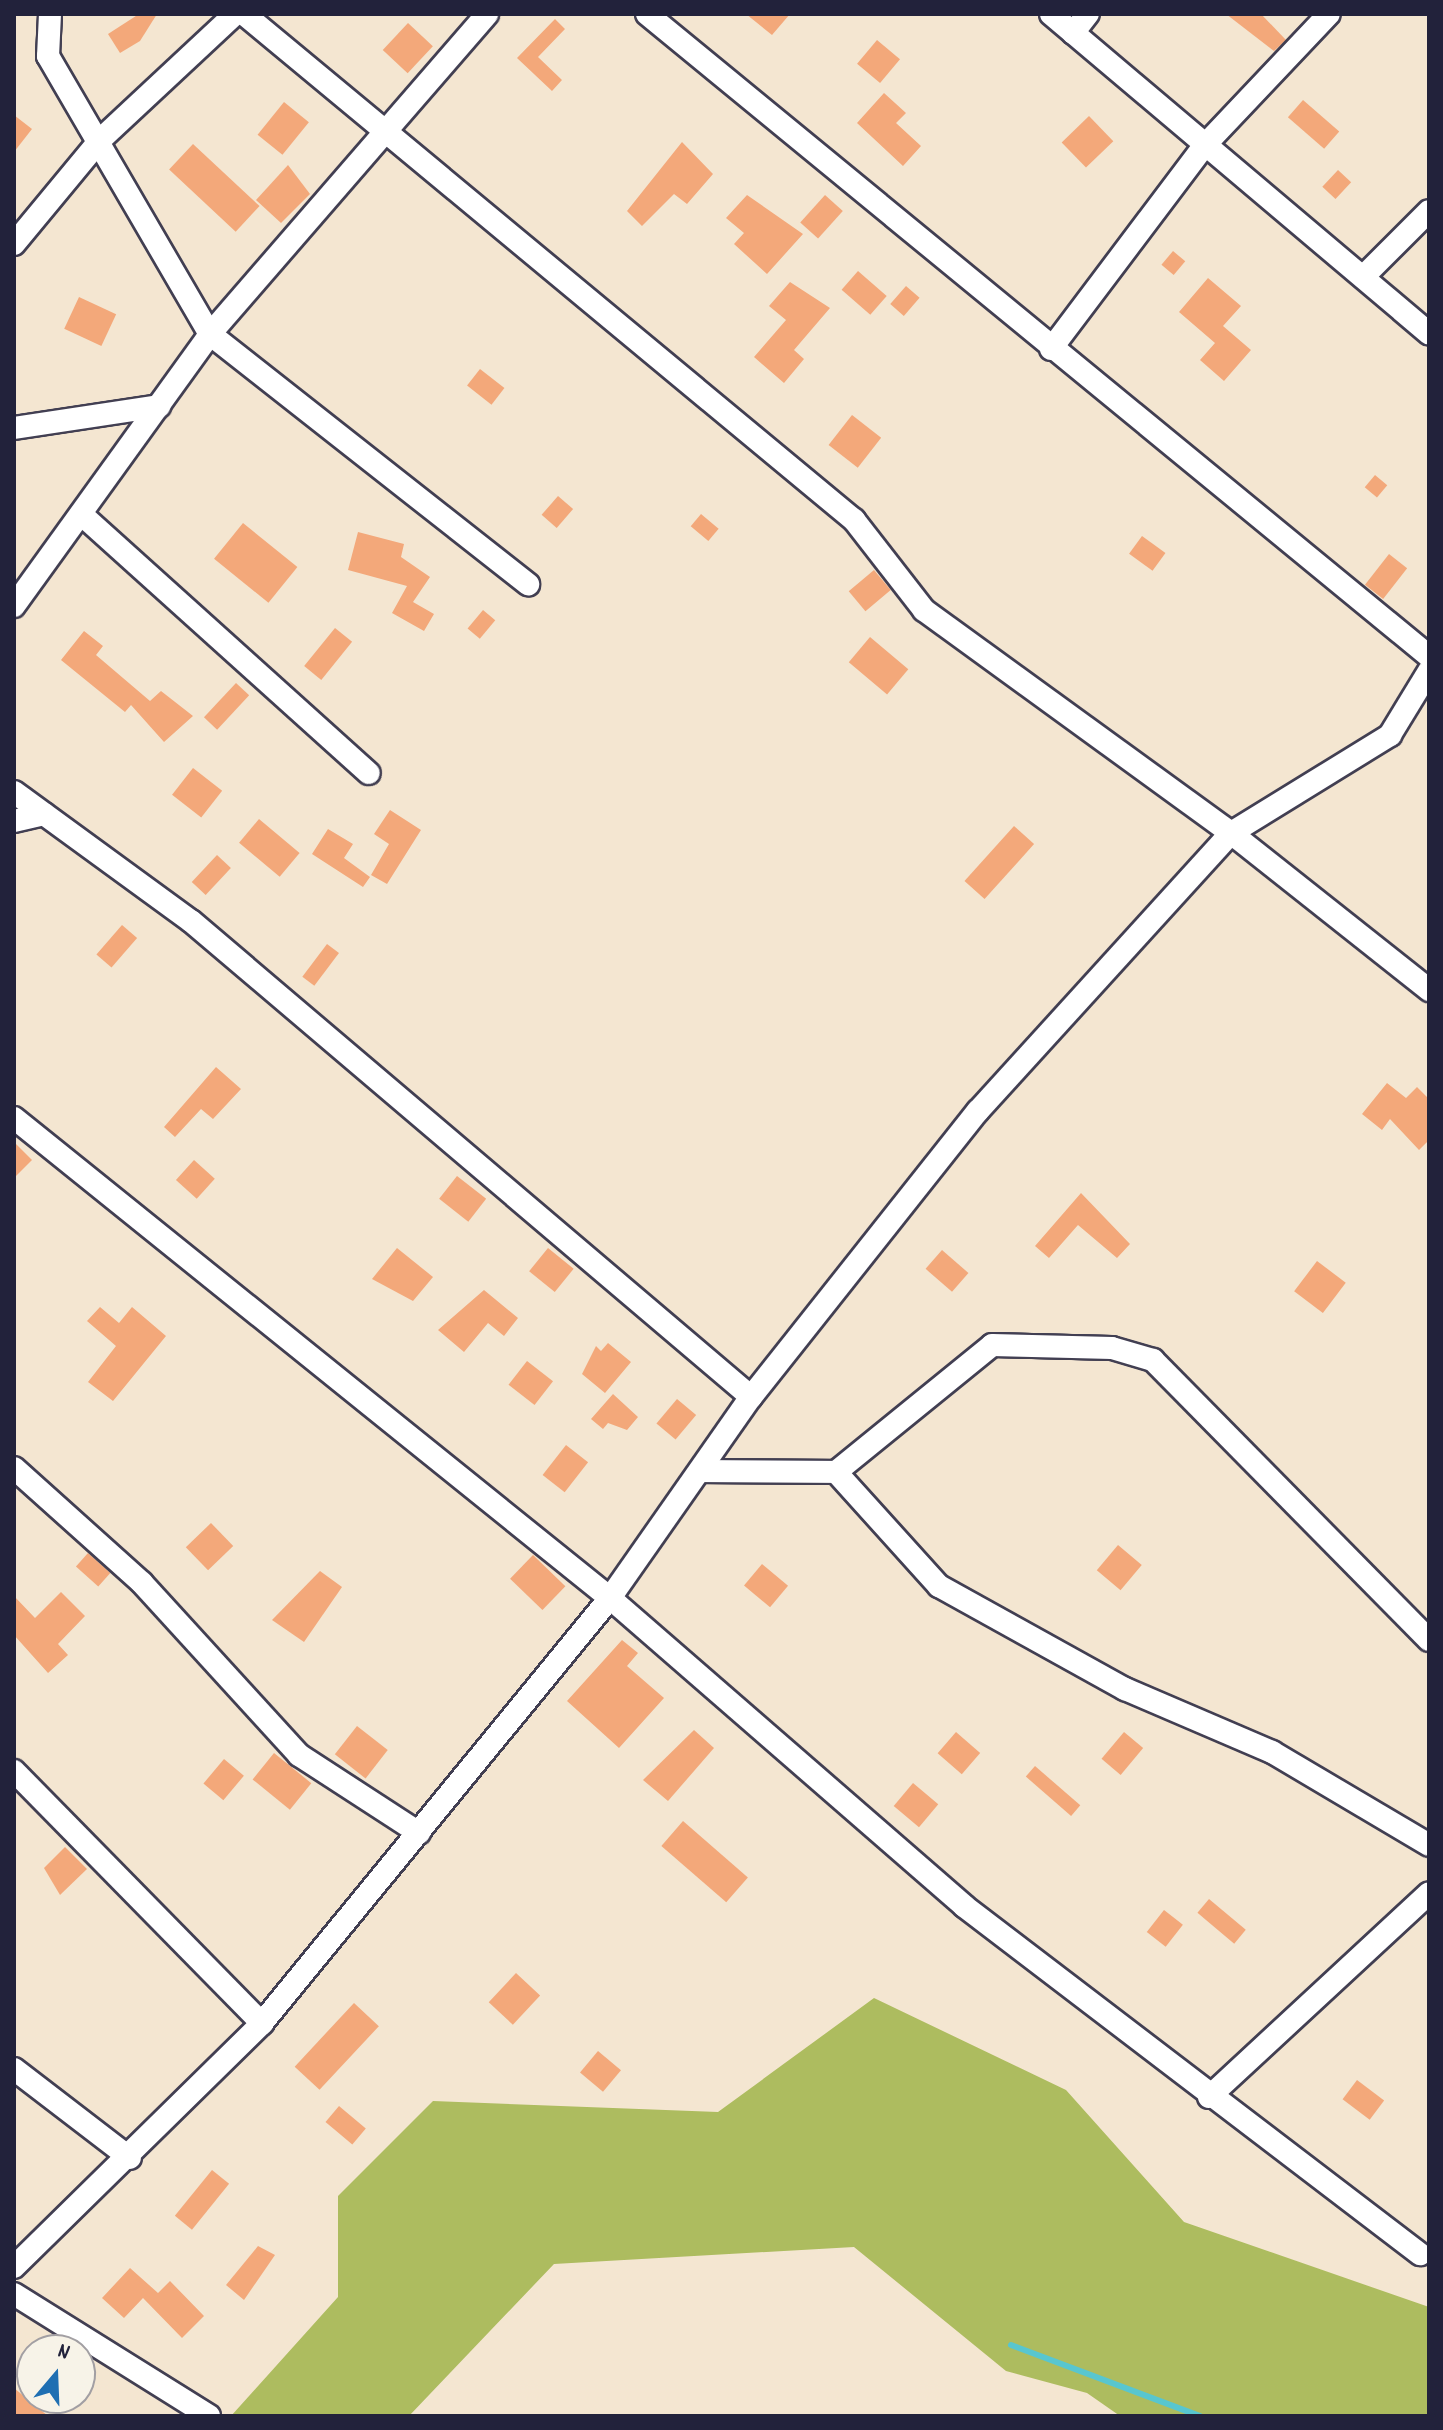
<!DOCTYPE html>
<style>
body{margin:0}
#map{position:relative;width:1443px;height:2430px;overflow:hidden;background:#f4e6d1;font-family:Dekko,sans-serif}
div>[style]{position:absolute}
.green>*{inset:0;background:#adbc5f}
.stream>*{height:6px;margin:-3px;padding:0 3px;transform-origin:3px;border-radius:3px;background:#58c6cf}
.building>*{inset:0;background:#f3a87a;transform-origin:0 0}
.roads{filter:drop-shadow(2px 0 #423f52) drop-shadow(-2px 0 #423f52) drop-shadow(0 2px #423f52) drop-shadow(0 -2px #423f52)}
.minor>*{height:22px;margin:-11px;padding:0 11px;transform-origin:11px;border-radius:11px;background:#fff}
span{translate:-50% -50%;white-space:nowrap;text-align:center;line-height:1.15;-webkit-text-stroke:6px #f7f3e8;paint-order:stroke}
.frame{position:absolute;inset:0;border:16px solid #22223b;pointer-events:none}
.north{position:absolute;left:16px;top:2334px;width:80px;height:80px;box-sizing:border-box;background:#f7f3e8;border:2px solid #a29fa3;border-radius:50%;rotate:19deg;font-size:22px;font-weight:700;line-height:32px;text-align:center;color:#22223b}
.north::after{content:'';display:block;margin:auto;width:28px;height:36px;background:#1f6fb2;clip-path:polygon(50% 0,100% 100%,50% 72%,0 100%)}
</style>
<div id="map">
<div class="green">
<div style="clip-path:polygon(874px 1998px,1066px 2090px,1184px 2222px,1429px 2307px,1429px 2416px,1120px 2416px,1087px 2393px,1006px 2371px,854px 2247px,554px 2264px,409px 2416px,231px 2416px,338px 2297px,338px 2196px,433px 2101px,718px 2112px)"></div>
</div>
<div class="stream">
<div style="left:1011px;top:2345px;width:202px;rotate:20.6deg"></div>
</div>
<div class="building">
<div style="clip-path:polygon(139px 14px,157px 14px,140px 41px,120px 53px,108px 34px)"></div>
<div style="clip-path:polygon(746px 14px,790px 14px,772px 35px)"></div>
<div style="clip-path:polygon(1226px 14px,1261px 14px,1286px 40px,1274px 51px)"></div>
<div style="clip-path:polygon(555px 19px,565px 29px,538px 57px,562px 80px,552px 91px,517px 58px)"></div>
<div style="left:408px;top:23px;width:34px;height:37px;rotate:43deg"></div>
<div style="left:877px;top:40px;width:30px;height:31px;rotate:40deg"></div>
<div style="clip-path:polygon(884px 93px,906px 113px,896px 123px,921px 146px,903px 166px,857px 123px)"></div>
<div style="left:1303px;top:100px;width:48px;height:23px;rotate:41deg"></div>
<div style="left:284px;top:102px;width:32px;height:42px;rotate:39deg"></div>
<div style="clip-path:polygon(14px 115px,32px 129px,14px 152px)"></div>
<div style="left:1089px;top:116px;width:35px;height:38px;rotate:46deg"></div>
<div style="clip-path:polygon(682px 142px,713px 174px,687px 204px,674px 194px,642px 226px,627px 211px)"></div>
<div style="left:193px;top:144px;width:91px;height:35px;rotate:43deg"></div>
<div style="clip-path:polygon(288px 165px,310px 194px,281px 223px,256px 200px)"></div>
<div style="left:1338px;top:170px;width:18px;height:23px;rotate:43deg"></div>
<div style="clip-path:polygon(747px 195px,803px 234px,767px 274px,734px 244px,744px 233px,726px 218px)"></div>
<div style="left:825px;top:195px;width:24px;height:37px;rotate:42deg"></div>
<div style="left:1173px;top:251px;width:16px;height:18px;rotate:40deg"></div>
<div style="left:858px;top:271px;width:38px;height:25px;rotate:41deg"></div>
<div style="clip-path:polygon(1208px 278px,1241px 306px,1223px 326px,1251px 350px,1224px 381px,1200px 360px,1215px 343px,1179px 312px)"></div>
<div style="clip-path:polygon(790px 282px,830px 308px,794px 350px,804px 359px,784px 383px,754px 357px,786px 320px,769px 306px)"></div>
<div style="left:906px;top:286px;width:18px;height:24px;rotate:41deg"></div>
<div style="left:79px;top:297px;width:41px;height:35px;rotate:25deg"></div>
<div style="left:480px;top:369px;width:31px;height:21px;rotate:38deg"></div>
<div style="left:852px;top:415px;width:37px;height:38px;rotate:38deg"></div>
<div style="left:1375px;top:475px;width:16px;height:16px;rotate:40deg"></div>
<div style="left:558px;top:496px;width:20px;height:25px;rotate:41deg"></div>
<div style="left:701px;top:514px;width:23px;height:16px;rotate:40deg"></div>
<div style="left:243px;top:523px;width:70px;height:46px;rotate:39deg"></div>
<div style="clip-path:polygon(358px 532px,404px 544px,401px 557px,430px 577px,413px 602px,434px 614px,424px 631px,392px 613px,407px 586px,348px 570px)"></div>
<div style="left:1142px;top:536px;width:29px;height:22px;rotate:36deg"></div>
<div style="left:1389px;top:554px;width:23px;height:39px;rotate:38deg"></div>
<div style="left:874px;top:570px;width:26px;height:33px;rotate:50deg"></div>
<div style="left:483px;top:610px;width:16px;height:24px;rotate:40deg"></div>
<div style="left:335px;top:628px;width:22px;height:49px;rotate:39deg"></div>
<div style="clip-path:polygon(84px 631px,103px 646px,96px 655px,150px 701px,161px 691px,193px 716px,164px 742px,131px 705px,125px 712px,61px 660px)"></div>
<div style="left:870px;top:637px;width:50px;height:33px;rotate:40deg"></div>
<div style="left:236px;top:683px;width:18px;height:47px;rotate:43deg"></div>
<div style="left:193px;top:768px;width:37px;height:34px;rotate:38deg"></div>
<div style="clip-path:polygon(390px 810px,421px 830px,387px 884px,371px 875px,389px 844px,374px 834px)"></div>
<div style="left:259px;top:819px;width:53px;height:31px;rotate:40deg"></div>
<div style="left:1014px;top:826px;width:27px;height:74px;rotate:42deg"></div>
<div style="clip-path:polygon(328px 829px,353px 844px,344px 858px,370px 877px,363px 887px,312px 854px)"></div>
<div style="left:217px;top:855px;width:19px;height:37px;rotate:43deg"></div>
<div style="left:122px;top:925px;width:20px;height:39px;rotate:41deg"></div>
<div style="left:327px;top:944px;width:15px;height:41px;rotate:37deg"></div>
<div style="clip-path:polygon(216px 1067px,241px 1089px,213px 1119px,201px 1109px,175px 1137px,164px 1127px)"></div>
<div style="clip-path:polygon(1387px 1083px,1406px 1098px,1417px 1087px,1429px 1099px,1429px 1140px,1419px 1150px,1390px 1119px,1382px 1130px,1362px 1114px)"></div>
<div style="clip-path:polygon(14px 1142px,32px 1160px,14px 1178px)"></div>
<div style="left:194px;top:1160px;width:28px;height:27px;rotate:42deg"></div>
<div style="left:457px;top:1176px;width:37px;height:29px;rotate:38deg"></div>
<div style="clip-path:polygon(1081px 1193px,1130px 1244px,1117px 1258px,1078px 1225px,1049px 1258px,1035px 1246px)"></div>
<div style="clip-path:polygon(397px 1248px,433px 1277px,413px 1301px,372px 1279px)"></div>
<div style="left:548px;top:1248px;width:33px;height:30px;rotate:39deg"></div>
<div style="left:942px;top:1250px;width:35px;height:25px;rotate:41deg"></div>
<div style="left:1317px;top:1261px;width:36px;height:38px;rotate:37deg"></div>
<div style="clip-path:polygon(484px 1290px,518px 1318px,504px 1336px,488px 1323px,464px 1352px,438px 1330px)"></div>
<div style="clip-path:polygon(100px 1307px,119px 1323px,132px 1307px,166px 1336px,113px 1401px,88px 1382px,116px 1346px,87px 1321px)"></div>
<div style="clip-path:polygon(608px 1343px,631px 1362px,605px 1393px,582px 1374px,596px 1346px,601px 1351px)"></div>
<div style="left:527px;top:1361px;width:33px;height:30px;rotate:38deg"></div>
<div style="clip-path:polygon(613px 1394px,638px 1417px,627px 1430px,608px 1423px,603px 1429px,591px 1419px)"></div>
<div style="left:677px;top:1399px;width:25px;height:32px;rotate:40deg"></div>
<div style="left:566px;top:1445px;width:28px;height:38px;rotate:38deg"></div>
<div style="left:211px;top:1523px;width:32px;height:35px;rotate:46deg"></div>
<div style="left:1118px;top:1545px;width:31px;height:33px;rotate:40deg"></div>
<div style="left:88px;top:1553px;width:30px;height:18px;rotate:42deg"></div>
<div style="left:533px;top:1555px;width:45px;height:33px;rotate:44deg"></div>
<div style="left:762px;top:1564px;width:34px;height:28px;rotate:40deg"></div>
<div style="clip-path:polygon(320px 1571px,342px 1587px,304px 1642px,272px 1620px)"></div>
<div style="clip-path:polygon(61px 1592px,85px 1616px,58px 1644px,68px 1655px,48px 1673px,14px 1635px,14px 1596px,35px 1618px)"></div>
<div style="clip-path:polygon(622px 1640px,638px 1653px,627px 1666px,664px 1698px,619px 1748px,567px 1701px)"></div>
<div style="left:357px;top:1726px;width:39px;height:36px;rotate:38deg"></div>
<div style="clip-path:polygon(694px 1730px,714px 1748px,668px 1801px,643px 1780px)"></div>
<div style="left:956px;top:1732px;width:32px;height:28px;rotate:41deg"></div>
<div style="left:1124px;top:1732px;width:25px;height:35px;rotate:40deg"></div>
<div style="left:274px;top:1753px;width:48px;height:34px;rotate:39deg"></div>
<div style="left:224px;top:1759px;width:26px;height:32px;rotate:40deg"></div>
<div style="left:1035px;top:1766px;width:60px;height:14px;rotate:41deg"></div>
<div style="left:913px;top:1783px;width:33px;height:30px;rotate:40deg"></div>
<div style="left:683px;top:1821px;width:86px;height:33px;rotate:41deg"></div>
<div style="clip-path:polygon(65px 1847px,87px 1869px,60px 1895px,44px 1868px)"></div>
<div style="left:1209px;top:1899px;width:48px;height:18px;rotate:40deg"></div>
<div style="left:1164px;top:1910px;width:24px;height:28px;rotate:38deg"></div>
<div style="left:516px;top:1973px;width:33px;height:40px;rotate:43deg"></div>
<div style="left:354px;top:2003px;width:34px;height:87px;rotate:43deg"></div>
<div style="left:598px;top:2051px;width:30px;height:28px;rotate:40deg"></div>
<div style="left:1357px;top:2080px;width:34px;height:24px;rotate:37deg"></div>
<div style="left:339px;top:2106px;width:35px;height:21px;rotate:40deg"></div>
<div style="left:212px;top:2170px;width:22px;height:59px;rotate:39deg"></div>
<div style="clip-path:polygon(258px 2246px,275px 2255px,244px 2300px,226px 2285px)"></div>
<div style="clip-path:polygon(130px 2268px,158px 2293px,170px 2281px,204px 2316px,182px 2338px,143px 2298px,124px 2318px,102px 2298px)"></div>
<div style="clip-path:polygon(14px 2388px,48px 2416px,14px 2416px)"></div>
</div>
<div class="roads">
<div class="minor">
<div style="left:50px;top:14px;width:42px;rotate:92.7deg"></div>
<div style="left:48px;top:56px;width:322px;rotate:59.8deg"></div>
<div style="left:210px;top:334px;width:405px;rotate:38.2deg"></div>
<div style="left:244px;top:14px;width:793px;rotate:39.68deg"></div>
<div style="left:854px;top:520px;width:114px;rotate:52.1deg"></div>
<div style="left:924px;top:610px;width:379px;rotate:36deg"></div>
<div style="left:1231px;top:833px;width:253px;rotate:38.4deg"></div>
<div style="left:647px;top:14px;width:1012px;rotate:39.39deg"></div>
<div style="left:1051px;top:14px;width:495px;rotate:40.2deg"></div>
<div style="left:1073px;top:33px;width:24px;rotate:-52deg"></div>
<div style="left:14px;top:244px;width:135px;rotate:-50.4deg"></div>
<div style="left:100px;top:140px;width:185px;rotate:-43deg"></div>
<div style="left:1363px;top:277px;width:93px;rotate:-45deg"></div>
<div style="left:1051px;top:349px;width:256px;rotate:-53deg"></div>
<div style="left:1205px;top:145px;width:180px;rotate:-46.6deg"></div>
<div style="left:14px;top:428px;width:147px;rotate:-8.6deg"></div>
<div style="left:81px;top:514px;width:387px;rotate:42deg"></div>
<div style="left:14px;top:606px;width:335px;rotate:-54.2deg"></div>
<div style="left:210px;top:334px;width:423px;rotate:-49.1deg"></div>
<div style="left:14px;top:792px;width:219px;rotate:36.1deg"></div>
<div style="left:191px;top:921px;width:735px;rotate:40.36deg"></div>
<div style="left:14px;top:821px;width:31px;rotate:-13deg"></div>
<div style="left:14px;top:1118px;width:765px;rotate:38.85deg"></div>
<div style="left:610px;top:1598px;width:469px;rotate:41deg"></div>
<div style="left:964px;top:1906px;width:574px;rotate:37.35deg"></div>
<div style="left:14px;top:1468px;width:172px;rotate:41.9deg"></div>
<div style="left:142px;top:1583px;width:233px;rotate:47.6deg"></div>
<div style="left:299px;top:1755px;width:143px;rotate:33deg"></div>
<div style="left:705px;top:1471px;width:131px;rotate:0.4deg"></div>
<div style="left:836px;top:1472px;width:201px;rotate:-39.1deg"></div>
<div style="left:992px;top:1345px;width:120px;rotate:1.4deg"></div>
<div style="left:1112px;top:1348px;width:43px;rotate:16.3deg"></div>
<div style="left:1153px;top:1360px;width:393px;rotate:45.4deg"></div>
<div style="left:836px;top:1472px;width:154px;rotate:47.9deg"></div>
<div style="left:939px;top:1586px;width:213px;rotate:29deg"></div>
<div style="left:1125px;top:1689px;width:160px;rotate:23.2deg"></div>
<div style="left:1272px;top:1752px;width:182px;rotate:30.6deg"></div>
<div style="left:14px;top:1771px;width:354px;rotate:45.5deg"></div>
<div style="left:14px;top:2069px;width:146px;rotate:37.5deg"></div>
<div style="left:1209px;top:2097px;width:300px;rotate:-42.8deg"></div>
<div style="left:14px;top:2267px;width:348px;rotate:-44.5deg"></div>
<div style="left:262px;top:2023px;width:549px;rotate:-50.69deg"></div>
<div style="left:610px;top:1598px;width:246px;rotate:-55deg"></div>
<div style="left:751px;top:1397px;width:365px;rotate:-51.6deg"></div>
<div style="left:978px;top:1111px;width:376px;rotate:-47.7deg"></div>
<div style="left:1231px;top:833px;width:187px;rotate:-31.6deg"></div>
<div style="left:1390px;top:735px;width:75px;rotate:-58.6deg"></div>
<div style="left:14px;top:2294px;width:230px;rotate:32deg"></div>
</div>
</div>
<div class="frame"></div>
<div class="north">N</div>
</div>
